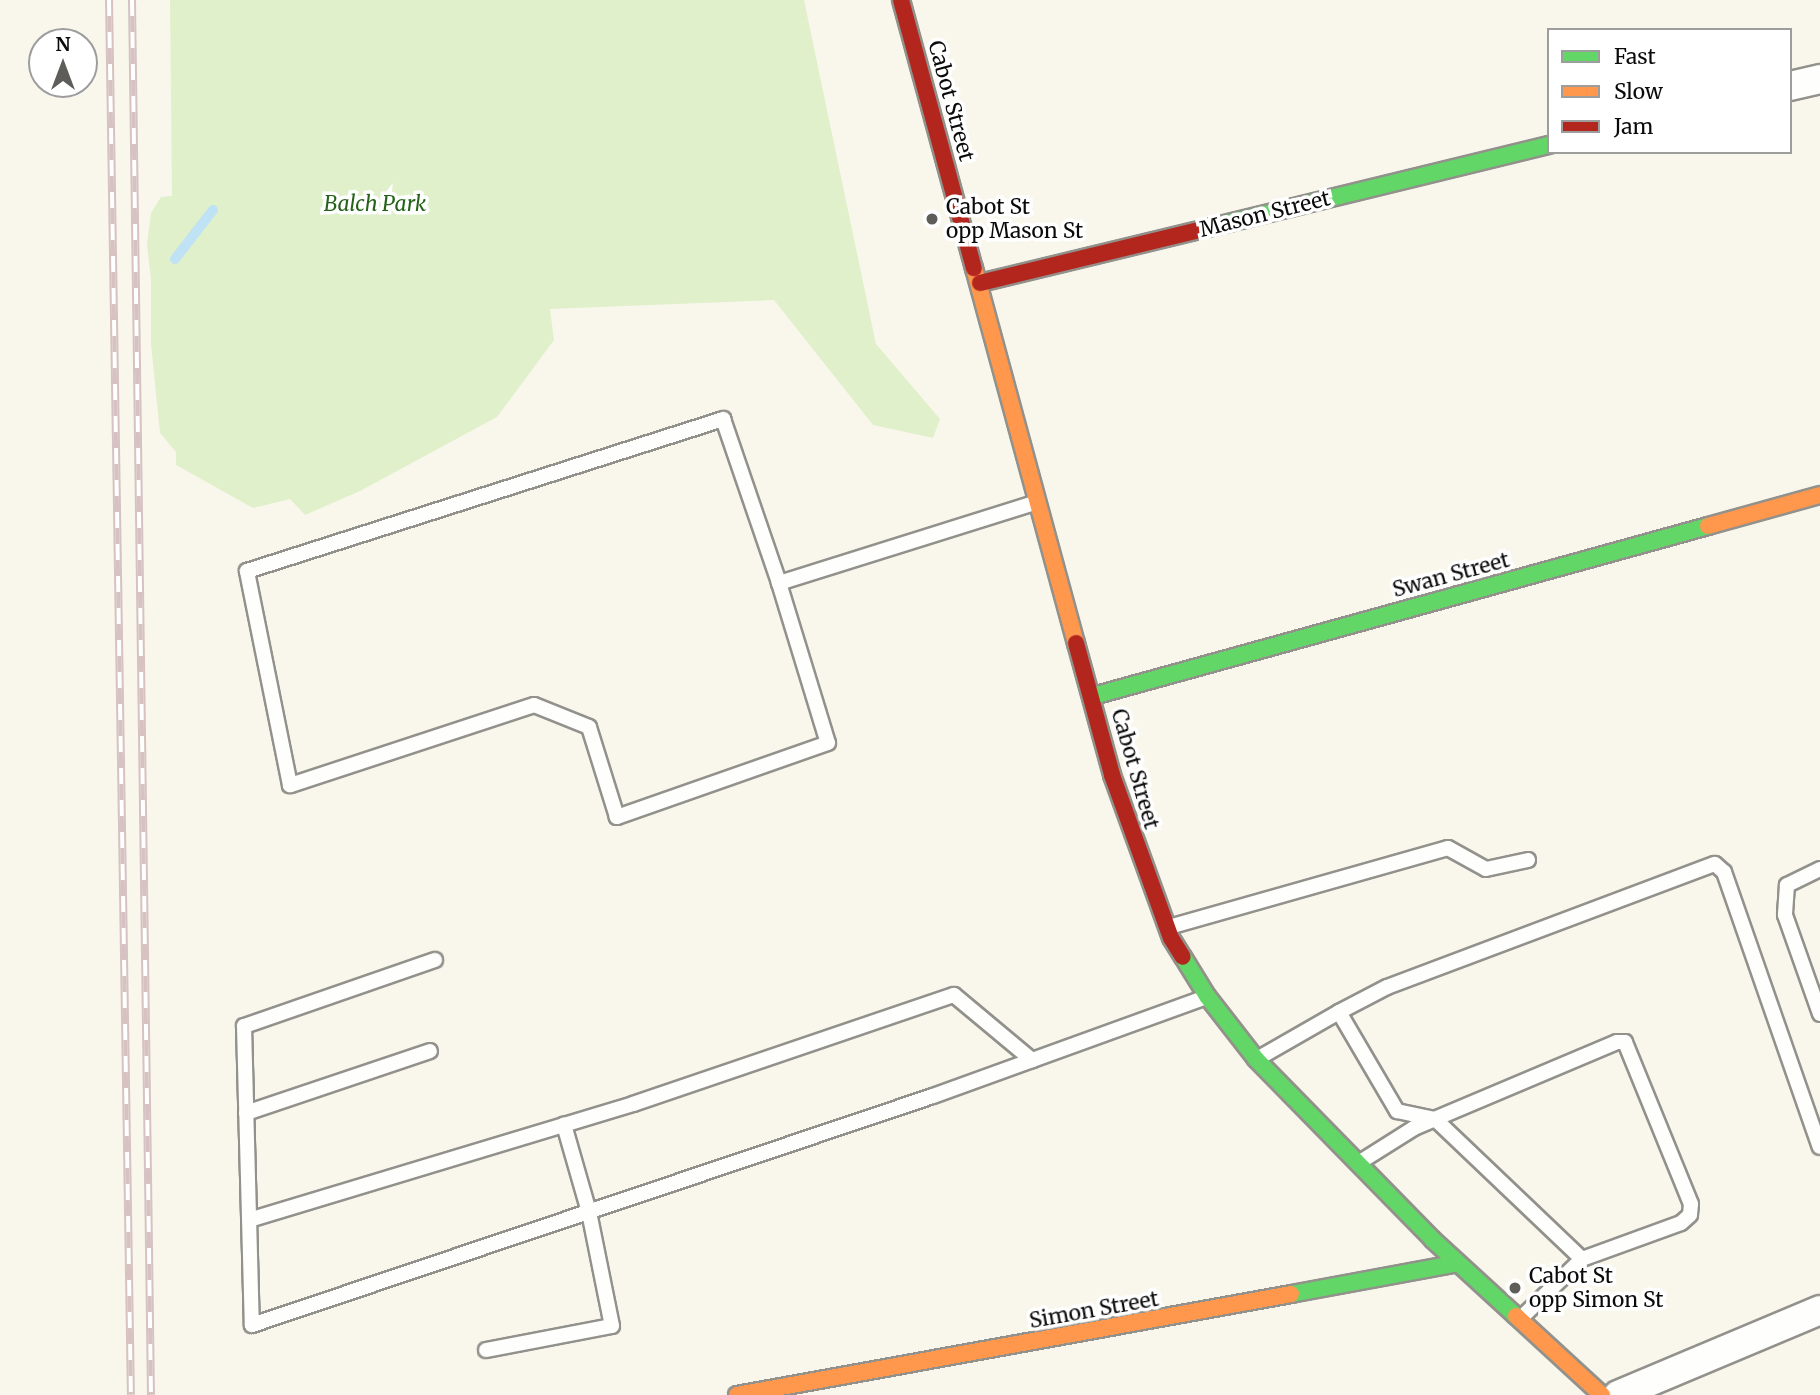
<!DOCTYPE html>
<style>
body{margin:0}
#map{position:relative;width:1820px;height:1395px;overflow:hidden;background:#f9f7ec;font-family:Merriweather,serif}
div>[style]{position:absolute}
.green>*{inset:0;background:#e0f0ca}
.stream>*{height:10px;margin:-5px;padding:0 5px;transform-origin:5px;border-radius:5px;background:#c0e2f5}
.roads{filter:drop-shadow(2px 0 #92918c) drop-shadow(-2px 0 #92918c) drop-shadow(0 2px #92918c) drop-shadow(0 -2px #92918c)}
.lane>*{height:14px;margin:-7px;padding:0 7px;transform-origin:7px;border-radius:7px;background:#fefefc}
.street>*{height:28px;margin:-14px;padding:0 14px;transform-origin:14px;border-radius:14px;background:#fefefc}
.fast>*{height:16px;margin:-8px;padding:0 8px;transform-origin:8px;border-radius:8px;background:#63d668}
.slow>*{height:16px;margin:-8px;padding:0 8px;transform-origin:8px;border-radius:8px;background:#ff974d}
.jam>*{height:16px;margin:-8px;padding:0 8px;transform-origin:8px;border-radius:8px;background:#b3261e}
.rail>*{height:8px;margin-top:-4px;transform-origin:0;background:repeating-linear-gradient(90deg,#fff 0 16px,#d6c2c2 0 32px);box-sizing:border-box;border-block:2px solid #d6c2c2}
.dots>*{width:19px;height:19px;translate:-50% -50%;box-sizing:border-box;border:4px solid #fff;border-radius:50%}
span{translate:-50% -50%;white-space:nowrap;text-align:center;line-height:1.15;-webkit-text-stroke:7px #fff;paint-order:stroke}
.street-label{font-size:21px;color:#0a0a0a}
.park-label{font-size:21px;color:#266318;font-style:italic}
.poi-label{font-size:21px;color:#0a0a0a}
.left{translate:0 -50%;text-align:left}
.legend{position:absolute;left:1547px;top:28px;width:245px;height:126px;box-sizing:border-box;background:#fff;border:2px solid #9d9d9d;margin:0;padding:9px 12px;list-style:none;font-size:21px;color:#0a0a0a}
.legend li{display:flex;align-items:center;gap:14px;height:35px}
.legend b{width:35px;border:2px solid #9d9d9d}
.north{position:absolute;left:28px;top:28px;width:70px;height:70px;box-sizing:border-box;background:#fff;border:2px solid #9d9d9d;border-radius:50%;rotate:0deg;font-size:19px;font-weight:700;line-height:28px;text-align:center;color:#0a0a0a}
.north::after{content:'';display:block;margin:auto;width:24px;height:32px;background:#5e5d59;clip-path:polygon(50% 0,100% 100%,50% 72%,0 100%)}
</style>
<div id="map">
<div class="green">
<div style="clip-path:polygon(170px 0,804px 0,876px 344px,940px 419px,933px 438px,873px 425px,774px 300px,550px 309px,554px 340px,497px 417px,360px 491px,305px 515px,290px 499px,253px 508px,176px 465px,176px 452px,160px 433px,151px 344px,151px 280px,147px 244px,151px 213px,161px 197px,172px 196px)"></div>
</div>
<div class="stream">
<div style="left:175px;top:259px;width:62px;rotate:-52.2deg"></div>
</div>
<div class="roads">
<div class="lane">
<div style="left:723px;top:419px;width:173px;rotate:71.1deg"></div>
<div style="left:779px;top:583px;width:167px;rotate:73deg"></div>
<div style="left:828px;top:743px;width:224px;rotate:160.7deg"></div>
<div style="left:617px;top:817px;width:94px;rotate:-107.3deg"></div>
<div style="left:589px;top:727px;width:59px;rotate:-158.2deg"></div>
<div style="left:534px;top:705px;width:257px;rotate:161.8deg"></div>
<div style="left:290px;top:785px;width:218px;rotate:-101.4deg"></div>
<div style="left:247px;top:571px;width:500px;rotate:-17.7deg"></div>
<div style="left:779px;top:583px;width:268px;rotate:-17.4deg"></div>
<div style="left:1820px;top:869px;width:37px;rotate:154deg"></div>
<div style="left:1787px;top:885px;width:30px;rotate:94deg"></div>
<div style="left:1785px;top:915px;width:105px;rotate:70.5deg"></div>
<div style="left:1169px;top:927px;width:290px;rotate:-15.8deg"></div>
<div style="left:1448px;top:848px;width:43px;rotate:28.9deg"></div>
<div style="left:1486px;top:869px;width:43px;rotate:-12.1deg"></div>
<div style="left:435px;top:960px;width:202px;rotate:160.9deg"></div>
<div style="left:244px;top:1026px;width:299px;rotate:88.5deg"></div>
<div style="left:252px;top:1325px;width:718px;rotate:-18.59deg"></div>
<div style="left:933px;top:1096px;width:290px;rotate:-19.9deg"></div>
<div style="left:1339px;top:1012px;width:54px;rotate:-27.5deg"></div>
<div style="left:1387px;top:987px;width:350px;rotate:-20.6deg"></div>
<div style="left:1715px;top:864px;width:12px;rotate:42deg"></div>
<div style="left:1724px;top:872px;width:291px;rotate:70.8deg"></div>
<div style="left:1257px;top:1059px;width:95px;rotate:-29.8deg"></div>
<div style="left:1339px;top:1012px;width:115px;rotate:59.6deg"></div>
<div style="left:1397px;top:1111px;width:39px;rotate:12deg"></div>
<div style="left:1435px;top:1119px;width:203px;rotate:43.6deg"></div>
<div style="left:1582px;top:1259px;width:105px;rotate:-20deg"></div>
<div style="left:1681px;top:1223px;width:12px;rotate:-42deg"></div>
<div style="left:1690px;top:1215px;width:11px;rotate:-85deg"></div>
<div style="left:1691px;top:1204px;width:175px;rotate:-112.2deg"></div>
<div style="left:1625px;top:1042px;width:8px;rotate:180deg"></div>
<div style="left:1617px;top:1042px;width:198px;rotate:157.1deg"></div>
<div style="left:1435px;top:1119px;width:23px;rotate:157deg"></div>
<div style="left:1414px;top:1128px;width:64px;rotate:147.8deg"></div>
<div style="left:246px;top:1113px;width:194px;rotate:-18.6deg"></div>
<div style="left:249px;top:1220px;width:401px;rotate:-16.8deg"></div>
<div style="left:633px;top:1104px;width:339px;rotate:-18.8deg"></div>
<div style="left:954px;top:995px;width:102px;rotate:39.8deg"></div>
<div style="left:1520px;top:1319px;width:86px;rotate:-44.1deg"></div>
<div style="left:486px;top:1350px;width:128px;rotate:-10.8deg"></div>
<div style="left:612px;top:1326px;width:116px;rotate:-101.4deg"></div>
<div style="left:589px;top:1212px;width:91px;rotate:-106deg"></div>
</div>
<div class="street">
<div style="left:1790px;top:86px;width:31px;rotate:-13deg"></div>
<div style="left:1618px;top:1395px;width:219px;rotate:-22.8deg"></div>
</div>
<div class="fast">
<div style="left:1208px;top:228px;width:351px;rotate:-13.7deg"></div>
<div style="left:1093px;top:696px;width:638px;rotate:-15.45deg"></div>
<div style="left:1183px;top:957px;width:46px;rotate:58.4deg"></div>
<div style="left:1207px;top:996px;width:80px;rotate:52.1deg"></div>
<div style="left:1256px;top:1059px;width:252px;rotate:45.6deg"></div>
<div style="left:1432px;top:1239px;width:114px;rotate:42.5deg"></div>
<div style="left:1291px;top:1294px;width:170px;rotate:-10.5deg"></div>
</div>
<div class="slow">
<div style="left:974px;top:268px;width:389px;rotate:74.8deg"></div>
<div style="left:1708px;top:526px;width:116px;rotate:-15.5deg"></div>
<div style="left:1516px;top:1316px;width:117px;rotate:42.6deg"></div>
<div style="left:737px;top:1395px;width:563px;rotate:-10.33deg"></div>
</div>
<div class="jam">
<div style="left:901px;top:0;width:278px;rotate:74.8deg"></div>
<div style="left:980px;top:283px;width:235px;rotate:-13.6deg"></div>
<div style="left:1076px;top:643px;width:137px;rotate:74.7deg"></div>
<div style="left:1112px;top:775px;width:173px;rotate:70.1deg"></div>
<div style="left:1171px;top:938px;width:22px;rotate:58deg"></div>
</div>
</div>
<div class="rail">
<div style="left:109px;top:0;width:1395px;rotate:89.1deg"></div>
<div style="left:132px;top:0;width:1395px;rotate:89.22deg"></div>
</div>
<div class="dots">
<div style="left:932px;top:219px;background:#5e5d59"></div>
<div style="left:1515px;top:1288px;background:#5e5d59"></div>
</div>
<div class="street-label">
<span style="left:951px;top:101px;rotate:75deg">Cabot Street</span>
<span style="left:1265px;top:214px;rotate:-14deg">Mason Street</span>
<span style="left:1451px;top:575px;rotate:-15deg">Swan Street</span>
<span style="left:1135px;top:769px;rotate:74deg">Cabot Street</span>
<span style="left:1094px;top:1310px;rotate:-10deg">Simon Street</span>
</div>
<div class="park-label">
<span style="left:375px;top:204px">Balch Park</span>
</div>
<div class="poi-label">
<span class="left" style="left:946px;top:219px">Cabot St<br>opp Mason St</span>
<span class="left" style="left:1529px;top:1288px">Cabot St<br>opp Simon St</span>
</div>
<ul class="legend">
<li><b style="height:9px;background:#63d668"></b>Fast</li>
<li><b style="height:9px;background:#ff974d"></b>Slow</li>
<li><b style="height:9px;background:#b3261e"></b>Jam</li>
</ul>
<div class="north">N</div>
</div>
